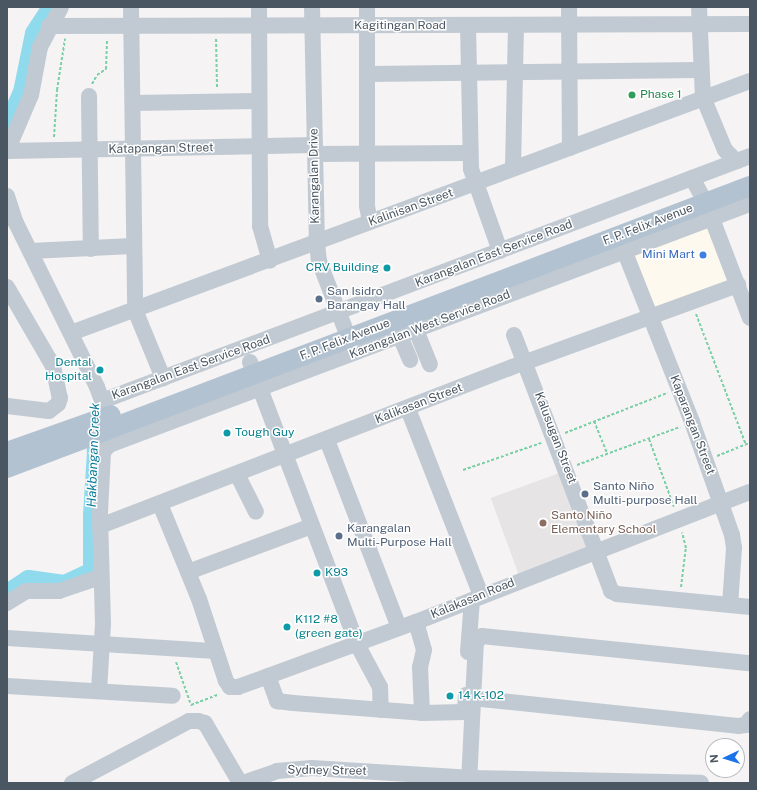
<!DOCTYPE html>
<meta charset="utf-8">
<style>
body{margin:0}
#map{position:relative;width:757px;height:790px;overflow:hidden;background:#f5f3f3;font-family:"Public Sans",sans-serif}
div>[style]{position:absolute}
.commercial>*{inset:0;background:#fdf9ef;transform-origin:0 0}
.education>*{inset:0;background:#e6e4e5;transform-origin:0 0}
.river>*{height:19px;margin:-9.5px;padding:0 9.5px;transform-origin:9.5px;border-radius:9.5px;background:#90daee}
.path>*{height:2px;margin-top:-1px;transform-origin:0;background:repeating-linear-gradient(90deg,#7ad0a6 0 3px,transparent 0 5px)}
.minor>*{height:16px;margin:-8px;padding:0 8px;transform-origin:8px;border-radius:8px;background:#c1cad2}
.major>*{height:20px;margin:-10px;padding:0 10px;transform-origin:10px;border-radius:10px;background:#b3c2d1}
.dots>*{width:11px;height:11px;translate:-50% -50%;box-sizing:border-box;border:2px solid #fff;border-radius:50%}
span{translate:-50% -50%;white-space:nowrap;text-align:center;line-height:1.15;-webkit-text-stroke:3px #fff;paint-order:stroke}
.street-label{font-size:12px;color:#4a5661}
.leisure-label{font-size:12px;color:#27864d}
.left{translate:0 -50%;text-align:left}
.shop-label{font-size:12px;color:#366cbe}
.right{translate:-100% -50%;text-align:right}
.culture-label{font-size:12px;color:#0d838f}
.service-label{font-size:12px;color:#4e5e75}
.education-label{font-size:12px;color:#785e54}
.water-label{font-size:13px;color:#0c7c9b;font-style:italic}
.frame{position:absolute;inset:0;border:8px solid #4a5661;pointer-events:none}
.north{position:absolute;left:705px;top:738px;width:40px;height:40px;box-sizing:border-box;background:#fff;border:1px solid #b7bbc0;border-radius:50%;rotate:266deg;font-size:11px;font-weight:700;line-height:16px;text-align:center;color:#4a5661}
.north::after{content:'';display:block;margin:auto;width:14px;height:18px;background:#1a73e8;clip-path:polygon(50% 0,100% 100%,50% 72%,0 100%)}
</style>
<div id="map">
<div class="commercial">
<div style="left:708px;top:222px;width:64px;height:84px;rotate:70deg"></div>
</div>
<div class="education">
<div style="left:565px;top:471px;width:83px;height:79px;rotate:70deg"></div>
</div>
<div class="river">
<div style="left:7px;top:125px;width:36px;rotate:-66deg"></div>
<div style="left:22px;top:92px;width:60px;rotate:-78.5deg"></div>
<div style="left:34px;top:33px;width:31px;rotate:-57deg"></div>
<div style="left:7px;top:593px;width:25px;rotate:-34deg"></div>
<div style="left:28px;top:579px;width:36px;rotate:8deg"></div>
<div style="left:64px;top:584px;width:31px;rotate:-25deg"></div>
<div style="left:92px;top:571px;width:56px;rotate:-90deg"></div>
<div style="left:92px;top:515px;width:63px;rotate:-86.4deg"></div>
<div style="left:96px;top:452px;width:32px;rotate:-94deg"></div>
</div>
<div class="path">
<div style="left:216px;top:39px;width:49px;rotate:88.8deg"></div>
<div style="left:92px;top:84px;width:10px;rotate:-61deg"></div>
<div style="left:97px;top:75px;width:11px;rotate:-34deg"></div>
<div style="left:106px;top:69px;width:30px;rotate:-88deg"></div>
<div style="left:54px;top:137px;width:47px;rotate:-86.3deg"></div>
<div style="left:57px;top:90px;width:52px;rotate:-81.1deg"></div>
<div style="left:696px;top:314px;width:140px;rotate:69.1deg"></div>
<div style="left:594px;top:421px;width:35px;rotate:68deg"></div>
<div style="left:565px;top:433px;width:110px;rotate:-21.4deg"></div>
<div style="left:649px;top:439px;width:72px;rotate:69.8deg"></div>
<div style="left:717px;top:456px;width:35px;rotate:-22deg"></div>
<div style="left:577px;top:465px;width:110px;rotate:-20.3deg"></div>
<div style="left:463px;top:470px;width:83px;rotate:-19.1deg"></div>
<div style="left:681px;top:587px;width:39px;rotate:-83deg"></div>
<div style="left:686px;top:548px;width:16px;rotate:-104deg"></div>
<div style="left:176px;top:662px;width:46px;rotate:70.8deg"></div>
<div style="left:191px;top:705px;width:30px;rotate:-21deg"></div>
</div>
<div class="minor">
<div style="left:131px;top:7px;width:303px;rotate:89.2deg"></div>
<div style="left:135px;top:310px;width:74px;rotate:67.6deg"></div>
<div style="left:259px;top:7px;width:219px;rotate:89.7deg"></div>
<div style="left:260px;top:226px;width:36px;rotate:74deg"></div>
<div style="left:312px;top:7px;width:236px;rotate:88.8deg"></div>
<div style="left:317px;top:243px;width:18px;rotate:84deg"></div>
<div style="left:319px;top:261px;width:84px;rotate:69deg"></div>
<div style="left:367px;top:7px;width:199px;rotate:90deg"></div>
<div style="left:367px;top:206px;width:16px;rotate:79deg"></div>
<div style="left:569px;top:7px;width:141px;rotate:89.6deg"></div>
<div style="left:699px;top:7px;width:90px;rotate:87.5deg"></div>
<div style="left:703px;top:97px;width:57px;rotate:67.5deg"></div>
<div style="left:725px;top:150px;width:16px;rotate:45deg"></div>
<div style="left:468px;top:25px;width:144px;rotate:88.8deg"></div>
<div style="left:471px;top:169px;width:87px;rotate:70.5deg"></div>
<div style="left:49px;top:26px;width:701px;rotate:-0.16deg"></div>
<div style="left:369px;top:74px;width:331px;rotate:-0.7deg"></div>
<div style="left:89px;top:96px;width:153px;rotate:89.3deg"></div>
<div style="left:133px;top:103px;width:126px;rotate:-0.9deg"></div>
<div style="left:7px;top:151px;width:308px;rotate:-1.1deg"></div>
<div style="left:7px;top:151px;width:61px;rotate:-66.8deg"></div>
<div style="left:31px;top:95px;width:49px;rotate:-79.4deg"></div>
<div style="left:40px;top:47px;width:45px;rotate:-62.3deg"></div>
<div style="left:315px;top:154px;width:154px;rotate:-0.4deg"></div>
<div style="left:513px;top:168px;width:143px;rotate:-88.8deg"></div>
<div style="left:692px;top:178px;width:29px;rotate:61deg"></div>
<div style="left:706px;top:203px;width:123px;rotate:69.1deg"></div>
<div style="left:7px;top:196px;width:28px;rotate:72deg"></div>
<div style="left:16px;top:223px;width:183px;rotate:63.7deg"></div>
<div style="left:97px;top:387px;width:15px;rotate:70deg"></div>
<div style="left:102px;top:401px;width:10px;rotate:90deg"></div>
<div style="left:624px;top:250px;width:185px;rotate:68.4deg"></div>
<div style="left:692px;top:422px;width:120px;rotate:70.5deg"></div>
<div style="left:732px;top:535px;width:13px;rotate:81deg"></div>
<div style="left:734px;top:548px;width:57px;rotate:94deg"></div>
<div style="left:31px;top:251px;width:101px;rotate:-2.8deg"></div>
<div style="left:7px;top:287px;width:91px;rotate:59.8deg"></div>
<div style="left:53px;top:366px;width:33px;rotate:78deg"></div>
<div style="left:60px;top:398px;width:6px;rotate:108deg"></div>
<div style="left:58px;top:404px;width:11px;rotate:142deg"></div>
<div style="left:49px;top:411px;width:42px;rotate:-173.2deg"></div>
<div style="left:416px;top:330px;width:37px;rotate:68deg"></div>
<div style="left:71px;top:333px;width:724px;rotate:-20.36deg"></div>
<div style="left:514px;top:335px;width:274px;rotate:69.2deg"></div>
<div style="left:611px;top:591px;width:7px;rotate:27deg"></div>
<div style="left:617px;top:594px;width:134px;rotate:5.6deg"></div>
<div style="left:400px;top:336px;width:26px;rotate:67deg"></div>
<div style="left:250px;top:362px;width:302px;rotate:69.2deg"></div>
<div style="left:357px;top:644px;width:49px;rotate:61.9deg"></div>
<div style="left:380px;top:687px;width:23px;rotate:88deg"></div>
<div style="left:102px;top:401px;width:693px;rotate:-20.71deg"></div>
<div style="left:408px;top:409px;width:200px;rotate:68.6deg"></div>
<div style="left:327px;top:440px;width:201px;rotate:69deg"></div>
<div style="left:237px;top:474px;width:42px;rotate:63.4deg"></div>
<div style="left:160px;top:504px;width:103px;rotate:67.7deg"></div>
<div style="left:199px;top:599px;width:86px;rotate:71.8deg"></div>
<div style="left:226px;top:681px;width:7px;rotate:56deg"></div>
<div style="left:230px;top:687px;width:8px"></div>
<div style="left:238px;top:687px;width:189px;rotate:-20.1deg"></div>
<div style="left:416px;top:622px;width:358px;rotate:-21.3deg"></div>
<div style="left:100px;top:526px;width:456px;rotate:-21.1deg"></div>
<div style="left:526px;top:362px;width:226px;rotate:-20deg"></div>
<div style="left:188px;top:572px;width:132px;rotate:-20.4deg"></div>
<div style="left:7px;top:603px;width:22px;rotate:-32deg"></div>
<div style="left:26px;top:591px;width:33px"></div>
<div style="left:59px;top:591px;width:43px;rotate:-18.9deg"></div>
<div style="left:416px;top:622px;width:29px;rotate:74deg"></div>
<div style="left:424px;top:650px;width:17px;rotate:103deg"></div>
<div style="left:420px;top:667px;width:46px;rotate:87.5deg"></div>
<div style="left:7px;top:638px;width:209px;rotate:3.6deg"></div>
<div style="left:468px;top:652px;width:52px;rotate:-85.6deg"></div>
<div style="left:268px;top:676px;width:27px;rotate:70deg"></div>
<div style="left:277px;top:701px;width:16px;rotate:7deg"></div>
<div style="left:293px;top:703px;width:129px;rotate:4.4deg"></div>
<div style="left:422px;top:713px;width:43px;rotate:-1.3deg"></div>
<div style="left:465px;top:712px;width:17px;rotate:-87deg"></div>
<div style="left:7px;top:686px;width:166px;rotate:3.4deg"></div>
<div style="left:99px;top:691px;width:68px;rotate:-86.6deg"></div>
<div style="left:103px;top:623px;width:110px;rotate:-91.6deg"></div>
<div style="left:100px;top:513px;width:61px;rotate:-87.2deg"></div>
<div style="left:103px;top:452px;width:9px;rotate:-49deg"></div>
<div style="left:109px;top:445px;width:685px;rotate:-20.61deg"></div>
<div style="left:472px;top:698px;width:267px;rotate:6deg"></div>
<div style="left:738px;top:726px;width:8px;rotate:-7deg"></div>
<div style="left:746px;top:725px;width:7px;rotate:-56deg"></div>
<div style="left:72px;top:783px;width:132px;rotate:-27.9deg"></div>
<div style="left:189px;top:721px;width:9px"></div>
<div style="left:198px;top:721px;width:7px;rotate:16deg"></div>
<div style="left:205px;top:723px;width:69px;rotate:59.7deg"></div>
<div style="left:243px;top:783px;width:36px;rotate:-19deg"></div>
<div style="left:277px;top:771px;width:35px;rotate:-5deg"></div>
<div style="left:312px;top:768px;width:157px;rotate:3.6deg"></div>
<div style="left:469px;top:778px;width:232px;rotate:1.2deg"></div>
<div style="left:469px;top:783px;width:141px;rotate:-87.2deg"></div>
<div style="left:476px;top:642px;width:8px;rotate:-45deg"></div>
<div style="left:482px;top:636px;width:269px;rotate:5.8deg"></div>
</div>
<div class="major">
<div style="left:7px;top:452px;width:110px;rotate:-19.6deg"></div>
<div style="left:7px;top:468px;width:795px;rotate:-20.78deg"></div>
</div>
<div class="dots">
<div style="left:632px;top:95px;background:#2e9e5b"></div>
<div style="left:703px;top:255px;background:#3f7fe0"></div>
<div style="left:387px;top:268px;background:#0f9aa8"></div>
<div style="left:319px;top:299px;background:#5c6f8a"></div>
<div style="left:100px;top:370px;background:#0f9aa8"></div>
<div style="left:227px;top:433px;background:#0f9aa8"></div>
<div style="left:585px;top:494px;background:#5c6f8a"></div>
<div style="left:543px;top:523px;background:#8d6e63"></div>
<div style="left:339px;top:536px;background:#5c6f8a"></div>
<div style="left:317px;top:573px;background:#0f9aa8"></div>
<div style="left:287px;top:627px;background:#0f9aa8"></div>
<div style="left:450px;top:696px;background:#0f9aa8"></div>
</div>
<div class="street-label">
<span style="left:400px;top:26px">Kagitingan Road</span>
<span style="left:161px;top:149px;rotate:-1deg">Katapangan Street</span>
<span style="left:315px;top:176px;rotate:-91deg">Karangalan Drive</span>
<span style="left:411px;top:208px;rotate:-20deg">Kalinisan Street</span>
<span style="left:648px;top:225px;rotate:-21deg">F. P. Felix Avenue</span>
<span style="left:494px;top:254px;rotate:-21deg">Karangalan East Service Road</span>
<span style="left:430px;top:325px;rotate:-21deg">Karangalan West Service Road</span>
<span style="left:345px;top:340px;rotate:-21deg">F. P. Felix Avenue</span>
<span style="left:191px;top:368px;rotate:-20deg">Karangalan East Service Road</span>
<span style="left:419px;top:404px;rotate:-21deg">Kalikasan Street</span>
<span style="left:692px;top:425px;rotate:69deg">Kaparangan Street</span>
<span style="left:555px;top:438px;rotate:69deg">Kalusugan Street</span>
<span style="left:473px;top:599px;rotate:-22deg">Kalakasan Road</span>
<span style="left:327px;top:771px;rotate:1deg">Sydney Street</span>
</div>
<div class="leisure-label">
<span class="left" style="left:640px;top:95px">Phase 1</span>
</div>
<div class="shop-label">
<span class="right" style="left:695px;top:255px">Mini Mart</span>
</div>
<div class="culture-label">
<span class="right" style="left:379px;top:268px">CRV Building</span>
<span class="right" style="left:92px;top:370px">Dental<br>Hospital</span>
<span class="left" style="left:235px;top:433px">Tough Guy</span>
<span class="left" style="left:325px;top:573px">K93</span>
<span class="left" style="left:295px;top:627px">K112 #8<br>(green gate)</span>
<span class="left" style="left:458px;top:696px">14 K-102</span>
</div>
<div class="service-label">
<span class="left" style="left:327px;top:299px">San Isidro<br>Barangay Hall</span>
<span class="left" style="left:593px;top:494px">Santo Niño<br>Multi-purpose Hall</span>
<span class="left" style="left:347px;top:536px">Karangalan<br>Multi-Purpose Hall</span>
</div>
<div class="education-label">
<span class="left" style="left:551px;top:523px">Santo Niño<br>Elementary School</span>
</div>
<div class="water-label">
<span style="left:94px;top:455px;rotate:-88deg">Hakbangan Creek</span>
</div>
<div class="frame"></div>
<div class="north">N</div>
</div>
